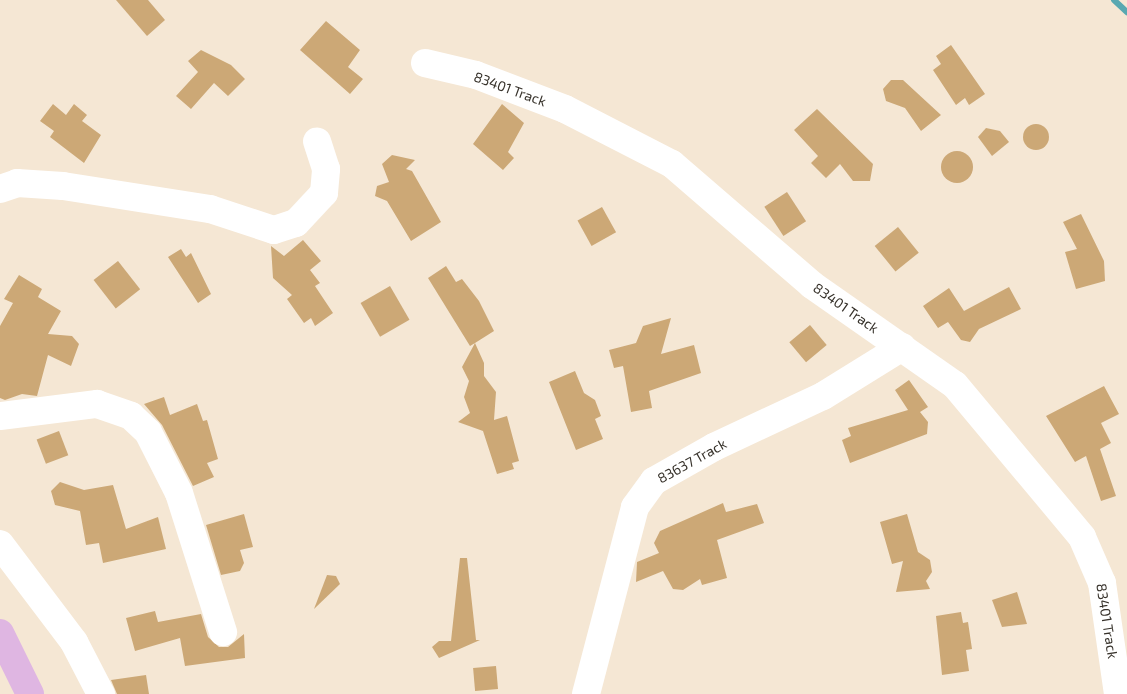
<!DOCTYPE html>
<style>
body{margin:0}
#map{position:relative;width:1127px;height:694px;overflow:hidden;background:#f5e7d4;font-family:"Exo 2",sans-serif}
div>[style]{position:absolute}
.stream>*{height:6px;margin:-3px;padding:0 3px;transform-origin:3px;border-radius:3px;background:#59a8b1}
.building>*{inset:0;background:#cca876;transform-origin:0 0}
.round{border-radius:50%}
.minor>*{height:28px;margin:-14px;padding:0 14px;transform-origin:14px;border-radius:14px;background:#fff}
.major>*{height:28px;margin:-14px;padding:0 14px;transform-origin:14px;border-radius:14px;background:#dfb6e2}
span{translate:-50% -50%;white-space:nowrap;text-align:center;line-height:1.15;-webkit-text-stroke:4.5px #fff;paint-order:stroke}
.street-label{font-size:14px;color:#37322b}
</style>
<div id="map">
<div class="stream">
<div style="left:1114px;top:0;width:18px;rotate:43deg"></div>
</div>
<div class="building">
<div style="clip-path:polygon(116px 0,148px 0,165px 20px,147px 36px)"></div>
<div style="clip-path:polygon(326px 21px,360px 50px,348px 67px,363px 79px,350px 94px,300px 50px)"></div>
<div style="clip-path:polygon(951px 45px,985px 94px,969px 105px,965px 98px,956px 105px,933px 70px,941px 64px,936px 56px)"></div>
<div style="clip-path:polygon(201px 50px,231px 65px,245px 79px,228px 96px,214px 83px,191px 109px,176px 96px,198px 72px,188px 61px)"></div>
<div style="clip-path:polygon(891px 80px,903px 80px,941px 115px,921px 131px,905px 108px,886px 101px,883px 89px)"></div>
<div style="clip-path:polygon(53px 104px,66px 115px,74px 104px,87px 115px,82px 121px,101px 135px,84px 163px,50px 137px,54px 131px,40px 121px)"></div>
<div style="clip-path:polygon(502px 104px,524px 123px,508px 152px,514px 158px,503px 170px,473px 144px)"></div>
<div style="clip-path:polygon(817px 109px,873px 164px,870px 181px,853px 181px,840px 164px,826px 178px,811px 163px,818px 156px,794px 130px)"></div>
<div class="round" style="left:1023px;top:124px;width:26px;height:26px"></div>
<div style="clip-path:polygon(986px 128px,1000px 131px,1009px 142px,992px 156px,978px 137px)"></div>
<div class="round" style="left:941px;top:151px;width:32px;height:32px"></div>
<div style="clip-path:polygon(392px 155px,415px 160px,406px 169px,412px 171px,441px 222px,411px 241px,387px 201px,375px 196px,377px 186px,389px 182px,382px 164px)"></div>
<div style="left:787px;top:192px;width:35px;height:27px;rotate:57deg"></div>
<div style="left:602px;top:207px;width:29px;height:28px;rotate:61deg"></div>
<div style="clip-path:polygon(1081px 214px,1104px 261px,1105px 281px,1076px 289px,1065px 252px,1077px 249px,1063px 222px)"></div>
<div style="left:898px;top:227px;width:33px;height:30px;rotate:51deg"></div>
<div style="clip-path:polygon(303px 240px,321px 261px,310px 270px,320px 283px,315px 286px,333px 313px,315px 326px,311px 318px,304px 323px,287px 299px,292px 295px,273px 278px,271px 246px,284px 256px)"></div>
<div style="clip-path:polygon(181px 249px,186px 257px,191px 253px,211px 294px,198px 303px,168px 257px)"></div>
<div style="left:118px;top:261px;width:36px;height:31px;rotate:52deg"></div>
<div style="clip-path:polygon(446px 266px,456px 282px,462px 279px,479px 301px,494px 331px,475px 343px,484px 363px,484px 376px,496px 392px,494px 420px,507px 416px,519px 461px,512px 463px,514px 469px,497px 474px,483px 431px,458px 422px,470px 413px,464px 397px,469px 381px,462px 367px,475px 343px,470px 346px,428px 278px)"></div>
<div style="clip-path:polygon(19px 275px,42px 289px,38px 297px,61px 311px,48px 334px,72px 336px,79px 344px,71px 366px,48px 355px,37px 396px,22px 394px,5px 400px,0 398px,0 326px,13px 303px,4px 299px)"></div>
<div style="left:390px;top:286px;width:39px;height:34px;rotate:60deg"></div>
<div style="clip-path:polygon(1009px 287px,1021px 309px,979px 329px,970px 342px,961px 340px,948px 322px,938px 328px,923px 306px,949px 288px,964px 311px)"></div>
<div style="clip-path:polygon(671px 318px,661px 354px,694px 345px,701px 373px,649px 391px,652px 408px,631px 412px,623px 366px,614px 368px,609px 350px,636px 343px,643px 326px)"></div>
<div style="left:810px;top:325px;width:26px;height:27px;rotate:50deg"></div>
<div style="clip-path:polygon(575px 371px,584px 393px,595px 400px,601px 416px,595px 419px,603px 439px,576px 450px,549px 382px)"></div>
<div style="clip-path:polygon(909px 380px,928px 407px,920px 412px,928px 422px,927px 434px,850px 463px,842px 440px,851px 436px,848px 428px,908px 410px,895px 390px)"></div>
<div style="clip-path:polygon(1104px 386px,1119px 414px,1101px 423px,1111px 443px,1100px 449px,1116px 496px,1101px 501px,1086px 456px,1075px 462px,1046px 416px)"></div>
<div style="clip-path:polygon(164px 397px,170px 415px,197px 404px,203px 421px,207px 420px,218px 459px,207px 463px,214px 477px,193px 486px,162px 425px,144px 404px)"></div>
<div style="left:59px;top:431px;width:26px;height:24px;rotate:69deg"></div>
<div style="clip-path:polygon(60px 482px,84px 490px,113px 485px,126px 529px,158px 517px,166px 549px,103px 563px,99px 543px,86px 545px,80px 511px,55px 505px,51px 491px)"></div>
<div style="clip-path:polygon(723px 503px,726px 512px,757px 504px,764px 523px,717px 540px,727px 578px,702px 585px,700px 579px,683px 590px,673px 589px,663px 571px,636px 582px,637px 562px,659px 553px,654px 543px,660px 531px)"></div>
<div style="clip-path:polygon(244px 514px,253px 547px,240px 550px,244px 563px,240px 571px,221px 575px,206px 525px)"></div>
<div style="clip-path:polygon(907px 514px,918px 552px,930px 560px,932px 572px,926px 581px,930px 589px,896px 592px,903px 561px,892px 564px,880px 522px)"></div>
<div style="clip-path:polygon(460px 558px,467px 558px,476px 640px,480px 640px,439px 658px,432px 647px,439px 641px,451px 641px)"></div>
<div style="clip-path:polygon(327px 575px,336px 576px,340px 584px,314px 609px)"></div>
<div style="clip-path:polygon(1017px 592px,1027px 624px,1002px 627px,992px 600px)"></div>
<div style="clip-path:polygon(155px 611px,158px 622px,201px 614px,208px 637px,219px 647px,228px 647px,244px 634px,245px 658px,185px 666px,180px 638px,135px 651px,126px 618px)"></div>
<div style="clip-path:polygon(961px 612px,963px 623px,968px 622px,972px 649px,966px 650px,969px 671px,942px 675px,936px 616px)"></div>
<div style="left:496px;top:666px;width:23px;height:23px;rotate:85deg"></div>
<div style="clip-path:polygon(146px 675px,149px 694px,117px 694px,111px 680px)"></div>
</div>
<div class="minor">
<div style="left:425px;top:63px;width:52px;rotate:13.2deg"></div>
<div style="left:476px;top:75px;width:95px;rotate:20.9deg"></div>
<div style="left:565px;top:109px;width:120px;rotate:27.2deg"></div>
<div style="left:672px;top:164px;width:185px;rotate:40.8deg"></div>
<div style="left:812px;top:285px;width:174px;rotate:35deg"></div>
<div style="left:955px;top:385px;width:198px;rotate:50.1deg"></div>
<div style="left:1082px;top:537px;width:50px;rotate:66.5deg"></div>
<div style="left:1102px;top:583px;width:112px;rotate:81.8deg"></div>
<div style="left:0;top:189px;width:18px;rotate:-19deg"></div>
<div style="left:17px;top:183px;width:46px;rotate:3.7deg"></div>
<div style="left:63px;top:186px;width:149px;rotate:8.9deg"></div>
<div style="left:210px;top:209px;width:67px;rotate:18.2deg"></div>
<div style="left:274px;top:230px;width:23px;rotate:-18deg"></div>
<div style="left:296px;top:223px;width:41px;rotate:-47deg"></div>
<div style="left:324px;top:193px;width:24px;rotate:-85deg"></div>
<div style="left:326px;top:169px;width:29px;rotate:-108deg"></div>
<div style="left:0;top:416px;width:98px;rotate:-7.1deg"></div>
<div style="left:97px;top:404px;width:36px;rotate:19deg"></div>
<div style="left:131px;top:416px;width:23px;rotate:43deg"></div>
<div style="left:148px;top:432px;width:68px;rotate:63.1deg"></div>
<div style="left:179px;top:493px;width:146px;rotate:72.4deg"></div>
<div style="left:0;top:544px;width:123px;rotate:52.9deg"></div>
<div style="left:74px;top:642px;width:59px;rotate:62.6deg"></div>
<div style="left:586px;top:694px;width:193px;rotate:-75.3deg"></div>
<div style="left:635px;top:507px;width:32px;rotate:-54deg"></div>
<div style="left:654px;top:481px;width:69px;rotate:-29.5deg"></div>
<div style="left:714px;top:447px;width:120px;rotate:-25.1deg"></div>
<div style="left:823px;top:396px;width:93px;rotate:-31.8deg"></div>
</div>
<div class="major">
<div style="left:0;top:633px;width:68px;rotate:63.8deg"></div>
</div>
<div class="street-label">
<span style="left:510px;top:89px;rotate:20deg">83401 Track</span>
<span style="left:846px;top:308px;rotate:35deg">83401 Track</span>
<span style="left:692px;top:461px;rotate:-29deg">83637 Track</span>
<span style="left:1107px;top:621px;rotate:81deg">83401 Track</span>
</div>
</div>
